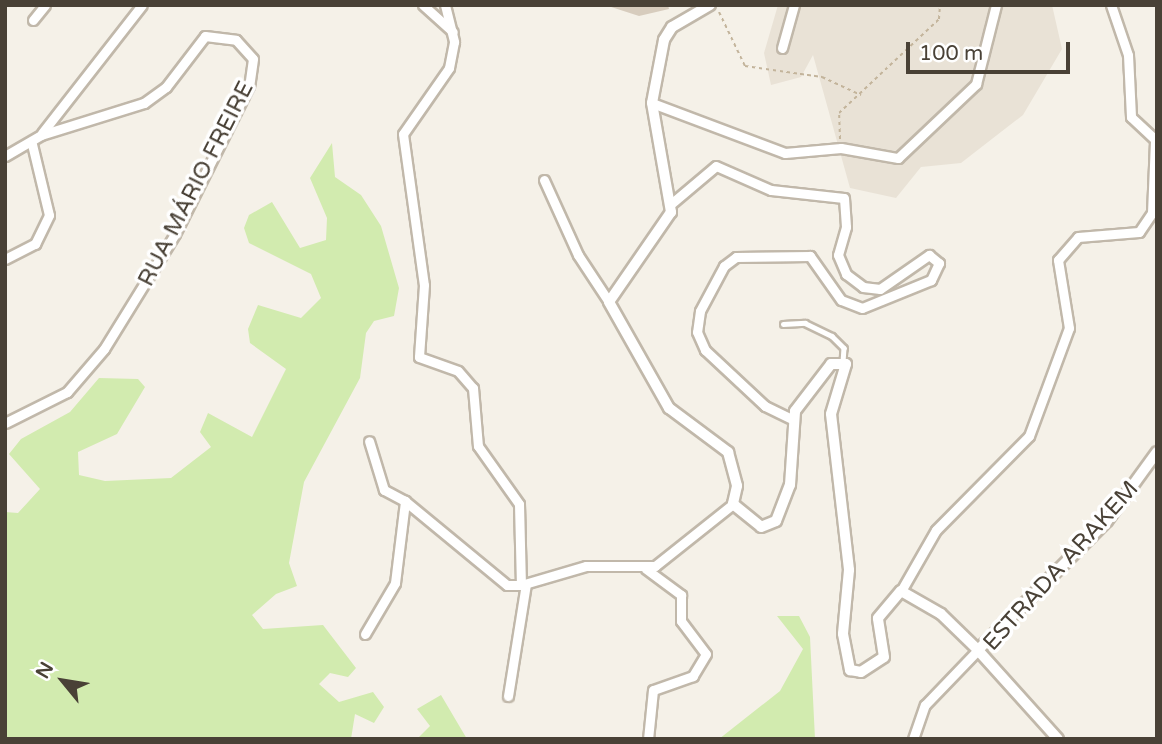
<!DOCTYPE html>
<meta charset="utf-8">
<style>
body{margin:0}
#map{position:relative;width:1162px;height:744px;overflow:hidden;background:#f5f1e8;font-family:"Varela Round",sans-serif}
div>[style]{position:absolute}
.residential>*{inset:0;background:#e9e2d6}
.green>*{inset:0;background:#d2ebaf}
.building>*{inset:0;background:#d7ccbd}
.path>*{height:2px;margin-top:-1px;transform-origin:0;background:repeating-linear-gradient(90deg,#c3b49b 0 3.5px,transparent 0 7px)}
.roads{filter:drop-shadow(2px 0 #c1b8aa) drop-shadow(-2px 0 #c1b8aa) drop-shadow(0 2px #c1b8aa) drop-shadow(0 -2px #c1b8aa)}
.service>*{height:4.5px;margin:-2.25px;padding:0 2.25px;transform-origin:2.25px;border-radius:2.25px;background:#fff}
.minor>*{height:9px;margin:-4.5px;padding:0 4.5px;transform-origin:4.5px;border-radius:4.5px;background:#fff}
.tertiary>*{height:10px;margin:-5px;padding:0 5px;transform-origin:5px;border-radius:5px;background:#fff}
span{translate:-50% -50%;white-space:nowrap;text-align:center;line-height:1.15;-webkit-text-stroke:7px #fff;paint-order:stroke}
.street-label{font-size:23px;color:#494136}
.frame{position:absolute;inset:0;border:7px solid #494136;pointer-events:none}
.north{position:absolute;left:28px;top:646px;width:70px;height:70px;-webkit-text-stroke:5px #fff;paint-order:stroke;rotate:300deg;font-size:19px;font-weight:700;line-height:28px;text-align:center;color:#494136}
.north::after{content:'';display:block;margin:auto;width:24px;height:32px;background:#494136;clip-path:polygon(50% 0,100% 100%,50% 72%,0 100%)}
.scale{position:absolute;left:906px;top:42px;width:164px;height:32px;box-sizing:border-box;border:4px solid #494136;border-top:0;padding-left:9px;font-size:21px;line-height:24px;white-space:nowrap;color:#494136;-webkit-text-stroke:5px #fff;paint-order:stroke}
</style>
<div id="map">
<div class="residential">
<div style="clip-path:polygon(778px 5px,1052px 5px,1062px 49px,1023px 115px,961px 163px,921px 167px,896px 198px,850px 188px,813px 55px,801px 77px,771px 85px,764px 53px)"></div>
</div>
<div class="green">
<div style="clip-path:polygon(332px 143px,335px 177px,361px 195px,381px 226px,399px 288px,394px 316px,374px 321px,366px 333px,360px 378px,304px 482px,289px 563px,297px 586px,276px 594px,252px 615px,263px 629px,323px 625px,356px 668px,348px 677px,330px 673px,319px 684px,339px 702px,373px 692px,384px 707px,374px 723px,355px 714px,351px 739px,5px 739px,5px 512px,18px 513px,40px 489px,9px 454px,21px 439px,70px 412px,99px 378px,138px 379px,145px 387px,117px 434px,78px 452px,79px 475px,105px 481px,171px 478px,211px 447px,200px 432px,208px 413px,252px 437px,286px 369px,250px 343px,248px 329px,258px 305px,301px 318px,321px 298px,311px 274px,249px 243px,244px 228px,249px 215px,272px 202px,300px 248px,326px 240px,327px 218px,310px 178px)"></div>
<div style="clip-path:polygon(777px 616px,799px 616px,810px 637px,815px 739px,719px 739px,780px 691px,803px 649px)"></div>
<div style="clip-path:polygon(441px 695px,467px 739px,417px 739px,430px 726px,417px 709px)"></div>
</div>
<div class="building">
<div style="clip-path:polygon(605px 5px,668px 5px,669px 9px,639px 16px)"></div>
</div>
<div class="path">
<div style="left:719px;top:12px;width:60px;rotate:64.3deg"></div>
<div style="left:745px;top:66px;width:78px;rotate:8.1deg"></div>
<div style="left:822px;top:77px;width:43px;rotate:24.8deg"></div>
<div style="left:840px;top:139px;width:26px;rotate:-92deg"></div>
<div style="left:839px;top:113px;width:137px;rotate:-43.2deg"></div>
<div style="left:939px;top:19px;width:14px;rotate:-86deg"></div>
</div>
<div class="roads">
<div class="service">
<div style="left:783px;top:324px;width:22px;rotate:-3deg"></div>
<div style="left:805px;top:323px;width:30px;rotate:26deg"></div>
<div style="left:832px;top:336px;width:17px;rotate:45deg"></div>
<div style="left:844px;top:348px;width:13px;rotate:94deg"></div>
</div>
<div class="minor">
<div style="left:423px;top:5px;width:40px;rotate:42deg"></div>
<div style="left:445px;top:5px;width:38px;rotate:76deg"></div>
<div style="left:454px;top:42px;width:26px;rotate:101deg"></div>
<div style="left:449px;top:68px;width:80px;rotate:124.9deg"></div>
<div style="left:403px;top:134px;width:152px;rotate:82.1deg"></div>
<div style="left:424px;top:285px;width:72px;rotate:94deg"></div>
<div style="left:419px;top:357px;width:41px;rotate:19.7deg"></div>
<div style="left:458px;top:371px;width:23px;rotate:49deg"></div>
<div style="left:473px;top:388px;width:58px;rotate:85.1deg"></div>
<div style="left:478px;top:446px;width:71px;rotate:54.7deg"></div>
<div style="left:519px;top:504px;width:81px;rotate:88.6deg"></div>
<div style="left:521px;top:585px;width:68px;rotate:-16.3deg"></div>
<div style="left:586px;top:566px;width:69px"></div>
<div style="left:655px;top:566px;width:100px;rotate:-38.5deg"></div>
<div style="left:1111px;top:5px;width:53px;rotate:71.2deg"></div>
<div style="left:1128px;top:55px;width:62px;rotate:87.2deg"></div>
<div style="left:1131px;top:117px;width:35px;rotate:43deg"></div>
<div style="left:33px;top:20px;width:19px;rotate:-51deg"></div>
<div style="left:782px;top:48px;width:45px;rotate:-74.4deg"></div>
<div style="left:652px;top:103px;width:142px;rotate:20.6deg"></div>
<div style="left:785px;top:153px;width:56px;rotate:-5.1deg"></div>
<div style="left:841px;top:148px;width:58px;rotate:10deg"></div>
<div style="left:898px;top:158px;width:108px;rotate:-43.5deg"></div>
<div style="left:976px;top:84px;width:81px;rotate:-75.8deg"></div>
<div style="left:42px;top:133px;width:162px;rotate:-52deg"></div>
<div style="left:5px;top:156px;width:42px;rotate:-30.3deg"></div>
<div style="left:41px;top:135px;width:108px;rotate:-17.3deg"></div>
<div style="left:144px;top:103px;width:27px;rotate:-36deg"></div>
<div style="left:166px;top:87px;width:64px;rotate:-52.6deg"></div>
<div style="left:205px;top:36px;width:31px;rotate:7deg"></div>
<div style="left:236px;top:40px;width:25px;rotate:48deg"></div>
<div style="left:253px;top:59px;width:27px;rotate:98deg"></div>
<div style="left:249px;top:86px;width:165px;rotate:116.6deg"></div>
<div style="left:175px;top:234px;width:135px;rotate:121.7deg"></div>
<div style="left:104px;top:349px;width:57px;rotate:130.7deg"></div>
<div style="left:67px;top:392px;width:69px;rotate:153.4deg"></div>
<div style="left:544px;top:180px;width:82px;rotate:65.6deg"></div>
<div style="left:578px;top:255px;width:56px;rotate:56.6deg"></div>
<div style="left:672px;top:203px;width:57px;rotate:-40.1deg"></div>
<div style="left:716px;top:166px;width:60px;rotate:23.6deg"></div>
<div style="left:771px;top:190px;width:73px;rotate:6.3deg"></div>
<div style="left:844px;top:198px;width:29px;rotate:86deg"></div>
<div style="left:846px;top:227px;width:29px;rotate:106deg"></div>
<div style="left:838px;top:255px;width:21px;rotate:67deg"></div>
<div style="left:846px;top:274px;width:21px;rotate:37deg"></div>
<div style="left:863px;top:287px;width:17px;rotate:7deg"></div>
<div style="left:880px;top:289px;width:60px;rotate:-34.8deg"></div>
<div style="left:929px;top:255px;width:13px;rotate:39deg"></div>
<div style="left:939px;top:263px;width:19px;rotate:115deg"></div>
<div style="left:931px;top:280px;width:74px;rotate:157.9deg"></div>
<div style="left:862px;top:308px;width:22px;rotate:-159deg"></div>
<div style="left:841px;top:300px;width:54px;rotate:-125.2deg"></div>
<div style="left:810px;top:256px;width:74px;rotate:179.2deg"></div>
<div style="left:736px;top:257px;width:15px;rotate:143deg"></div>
<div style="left:724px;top:266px;width:51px;rotate:118.1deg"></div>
<div style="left:700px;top:311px;width:21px;rotate:98deg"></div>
<div style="left:697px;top:332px;width:20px;rotate:66deg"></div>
<div style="left:705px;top:350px;width:82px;rotate:43deg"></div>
<div style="left:765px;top:406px;width:32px;rotate:26deg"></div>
<div style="left:5px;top:259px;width:34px;rotate:-27deg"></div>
<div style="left:35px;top:244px;width:32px;rotate:-64deg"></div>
<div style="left:49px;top:215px;width:73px;rotate:-103.5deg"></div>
<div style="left:405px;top:501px;width:132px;rotate:39.5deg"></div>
<div style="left:507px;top:585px;width:14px"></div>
<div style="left:646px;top:569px;width:44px;rotate:36.6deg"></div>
<div style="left:681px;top:595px;width:26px;rotate:90deg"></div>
<div style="left:681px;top:621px;width:41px;rotate:52.9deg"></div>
<div style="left:706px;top:654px;width:26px;rotate:121deg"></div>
<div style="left:693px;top:676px;width:42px;rotate:160.7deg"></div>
<div style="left:653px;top:690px;width:49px;rotate:95.8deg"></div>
<div style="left:901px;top:591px;width:70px;rotate:-60.2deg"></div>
<div style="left:936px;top:530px;width:132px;rotate:-45.3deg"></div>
<div style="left:1029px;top:436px;width:115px;rotate:-69.7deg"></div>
<div style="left:1069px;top:328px;width:69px;rotate:-99.2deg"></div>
<div style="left:1058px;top:260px;width:30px;rotate:-49deg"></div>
<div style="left:1078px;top:237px;width:61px;rotate:-4.7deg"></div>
<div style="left:1139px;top:232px;width:23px;rotate:-56deg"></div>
<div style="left:1152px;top:213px;width:71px;rotate:-87.6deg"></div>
<div style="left:365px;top:634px;width:59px;rotate:-59.5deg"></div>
<div style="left:395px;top:583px;width:83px;rotate:-83deg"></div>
<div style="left:405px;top:501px;width:24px;rotate:-152deg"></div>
<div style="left:384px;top:490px;width:51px;rotate:-107deg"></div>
<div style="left:508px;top:696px;width:113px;rotate:-80.9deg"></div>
<div style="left:913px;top:739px;width:36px;rotate:-71deg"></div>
<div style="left:925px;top:705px;width:76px;rotate:-46.1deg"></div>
</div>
<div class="tertiary">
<div style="left:710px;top:5px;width:44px;rotate:149.9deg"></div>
<div style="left:672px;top:27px;width:15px;rotate:122deg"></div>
<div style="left:664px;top:40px;width:64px;rotate:100.8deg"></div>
<div style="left:652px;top:103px;width:111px;rotate:80.1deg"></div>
<div style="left:671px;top:212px;width:109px;rotate:124.6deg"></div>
<div style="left:609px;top:302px;width:122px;rotate:60.5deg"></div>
<div style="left:669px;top:408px;width:74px;rotate:36.7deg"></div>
<div style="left:728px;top:452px;width:35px;rotate:75deg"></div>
<div style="left:737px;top:486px;width:18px;rotate:103deg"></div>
<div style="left:733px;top:504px;width:36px;rotate:39deg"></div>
<div style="left:761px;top:527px;width:16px;rotate:-22deg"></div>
<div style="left:776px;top:521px;width:39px;rotate:-69deg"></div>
<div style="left:790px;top:485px;width:74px;rotate:-86.1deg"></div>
<div style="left:795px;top:411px;width:59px;rotate:-52.5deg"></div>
<div style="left:831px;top:364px;width:15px"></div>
<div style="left:846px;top:364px;width:52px;rotate:106.7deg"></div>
<div style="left:831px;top:414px;width:157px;rotate:83.4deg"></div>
<div style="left:849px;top:570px;width:64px;rotate:95.4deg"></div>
<div style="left:843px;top:634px;width:37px;rotate:79deg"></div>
<div style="left:850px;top:670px;width:11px;rotate:10deg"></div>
<div style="left:861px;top:672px;width:27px;rotate:-33deg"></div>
<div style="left:884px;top:657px;width:39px;rotate:-99deg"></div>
<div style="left:878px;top:618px;width:35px;rotate:-50deg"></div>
<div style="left:901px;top:591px;width:46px;rotate:29.9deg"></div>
<div style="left:941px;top:614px;width:52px;rotate:44.2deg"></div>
<div style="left:1058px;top:739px;width:120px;rotate:-132deg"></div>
<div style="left:978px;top:650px;width:182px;rotate:-45deg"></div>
<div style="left:1107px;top:521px;width:85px;rotate:-54.1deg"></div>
</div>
</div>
<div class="street-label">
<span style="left:196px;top:184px;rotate:-63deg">RUA MÁRIO FREIRE</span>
<span style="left:1061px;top:566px;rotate:-48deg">ESTRADA ARAKEM</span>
</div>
<div class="frame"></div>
<div class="north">N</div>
<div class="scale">100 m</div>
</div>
